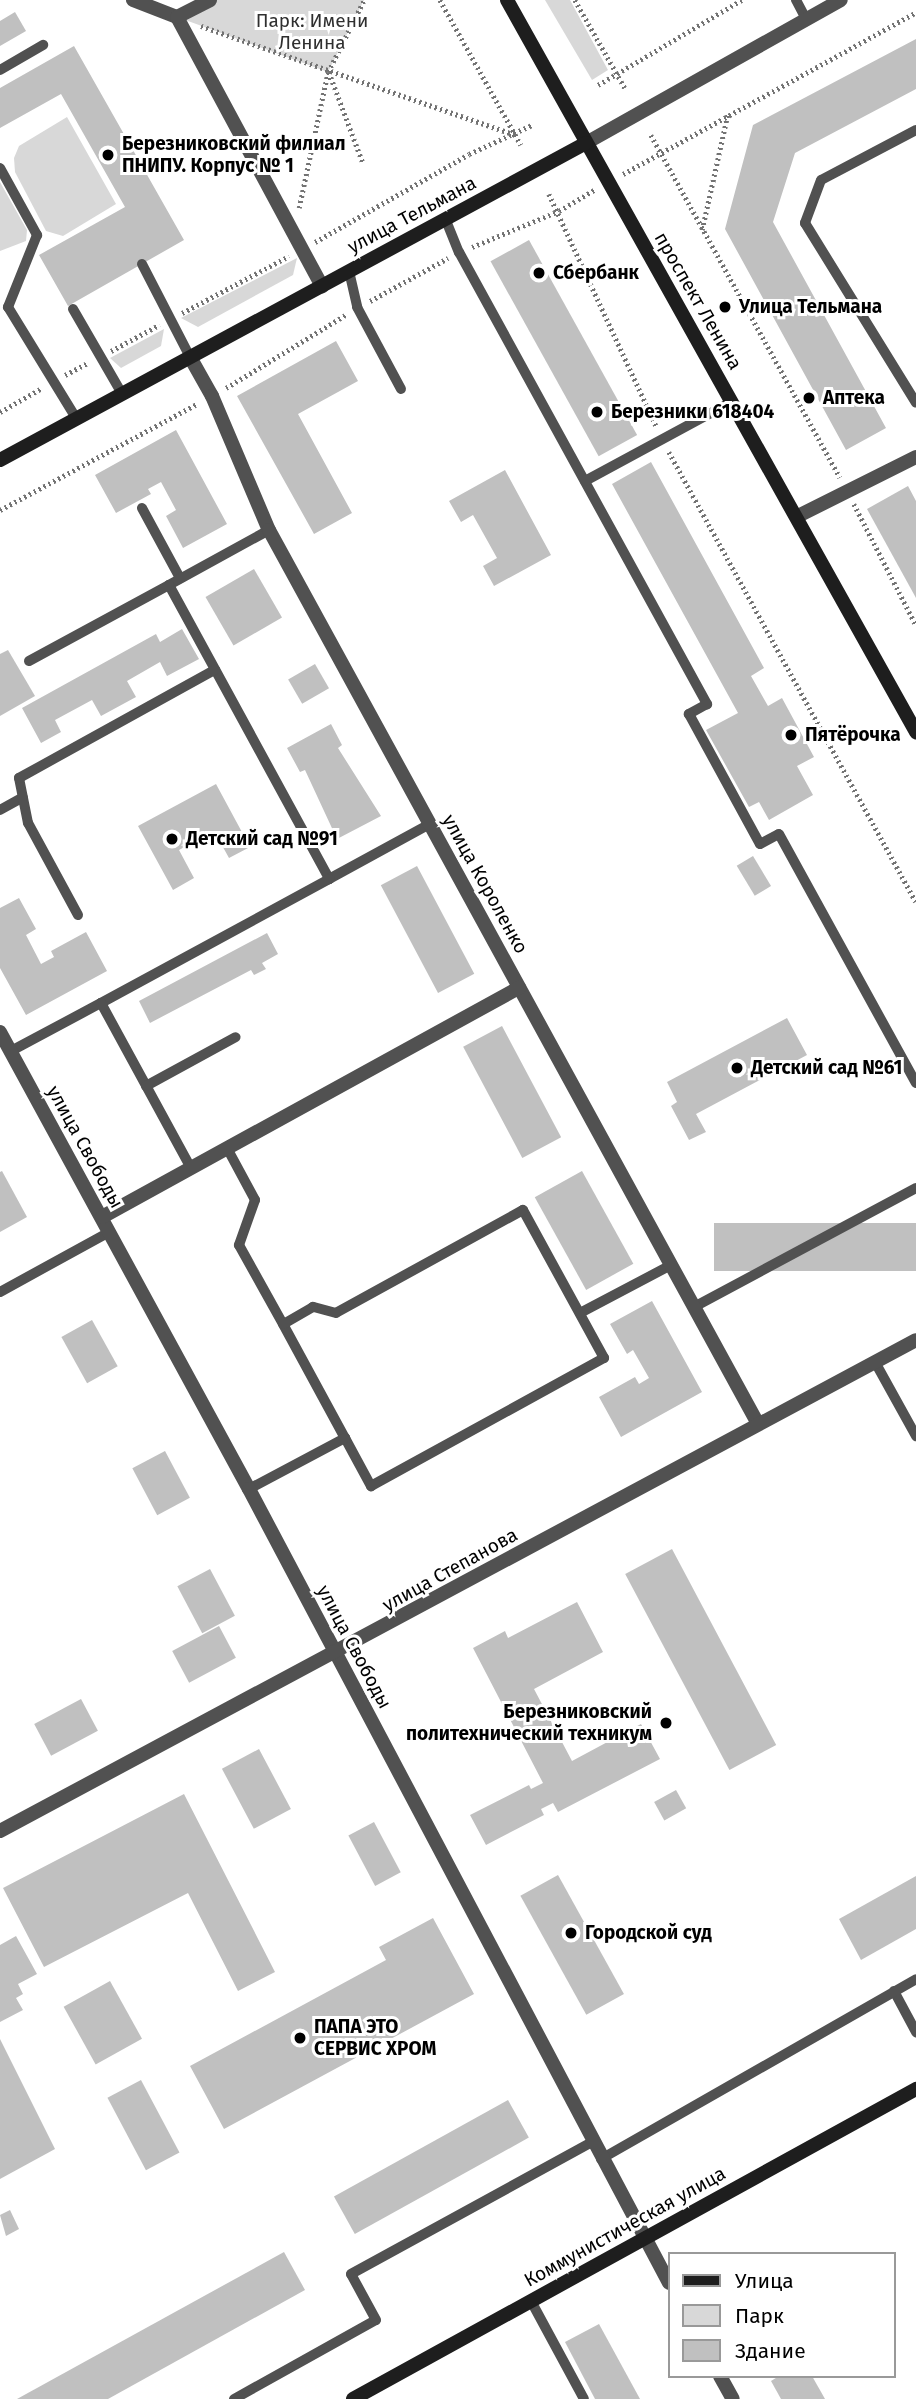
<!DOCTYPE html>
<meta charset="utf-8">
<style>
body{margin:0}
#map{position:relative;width:916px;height:2399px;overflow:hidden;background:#fff;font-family:"Fira Sans",sans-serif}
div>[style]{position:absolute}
.green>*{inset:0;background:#d8d8d8}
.building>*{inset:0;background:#c0c0c0;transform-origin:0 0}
.path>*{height:4.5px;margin-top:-2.25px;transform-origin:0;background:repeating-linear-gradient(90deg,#737373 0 2px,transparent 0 5.5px)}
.lane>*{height:10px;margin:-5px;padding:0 5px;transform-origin:5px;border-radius:5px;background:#515151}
.street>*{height:14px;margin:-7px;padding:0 7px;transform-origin:7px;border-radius:7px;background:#515151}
.secondary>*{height:14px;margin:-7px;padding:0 7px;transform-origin:7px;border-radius:7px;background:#1e1e1e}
.dots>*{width:19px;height:19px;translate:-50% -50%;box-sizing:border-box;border:4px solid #fff;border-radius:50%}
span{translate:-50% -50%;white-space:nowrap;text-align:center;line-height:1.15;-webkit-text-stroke:6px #fff;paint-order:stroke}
.park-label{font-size:19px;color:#2f2f2f}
.poi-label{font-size:19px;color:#000;font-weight:700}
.left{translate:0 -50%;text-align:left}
.right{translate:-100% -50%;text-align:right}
.street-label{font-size:19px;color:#000}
.legend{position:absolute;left:668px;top:2252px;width:228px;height:126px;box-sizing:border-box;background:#fff;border:2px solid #999;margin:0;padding:9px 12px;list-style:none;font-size:21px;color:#000}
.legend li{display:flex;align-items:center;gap:14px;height:35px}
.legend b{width:35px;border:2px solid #999}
</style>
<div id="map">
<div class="green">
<div style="clip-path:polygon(210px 0,364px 0,328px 72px,177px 17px)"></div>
<div style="clip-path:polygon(545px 0,570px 0,608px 70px,592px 80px)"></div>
<div style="clip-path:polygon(67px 117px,116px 204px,63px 236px,46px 231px,15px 172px,14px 158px,19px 146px)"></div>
<div style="clip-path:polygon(0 182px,27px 230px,26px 241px,0 251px)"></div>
<div style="clip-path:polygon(297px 258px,293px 275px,198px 327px,181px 318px)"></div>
<div style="clip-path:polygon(164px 329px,161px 346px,121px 368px,110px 358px)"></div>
</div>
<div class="building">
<div style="clip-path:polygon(15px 12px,26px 31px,0 46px,0 21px)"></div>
<div style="clip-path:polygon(916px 39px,916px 89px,795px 153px,773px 222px,886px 428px,846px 450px,725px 229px,753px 125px)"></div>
<div style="clip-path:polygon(74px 46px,184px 240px,68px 306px,39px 255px,125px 207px,61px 94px,0 128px,0 88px)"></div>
<div style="left:529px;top:240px;width:223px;height:44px;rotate:61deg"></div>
<div style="clip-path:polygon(336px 341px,358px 381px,298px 414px,352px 513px,314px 534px,237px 396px)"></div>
<div style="clip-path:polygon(176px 430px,227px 524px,183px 548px,166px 516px,176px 510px,161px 482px,148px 489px,151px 494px,116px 513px,95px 475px)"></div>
<div style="clip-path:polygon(651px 462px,764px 668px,751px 676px,768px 706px,782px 698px,814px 757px,797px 766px,813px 795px,769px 820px,759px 802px,749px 807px,706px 730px,738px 713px,612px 484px)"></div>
<div style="clip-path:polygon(505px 470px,551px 555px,494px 586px,483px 566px,497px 558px,473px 515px,461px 522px,449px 501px)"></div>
<div style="clip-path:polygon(908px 486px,916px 501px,916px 598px,867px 509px)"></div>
<div style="left:254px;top:569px;width:56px;height:56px;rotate:60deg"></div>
<div style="clip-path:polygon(182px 629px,199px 659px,167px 676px,160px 662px,127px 681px,136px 697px,101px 716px,92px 700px,55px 720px,61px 732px,41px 743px,22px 708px,156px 634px,160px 642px)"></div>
<div style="clip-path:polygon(8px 650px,35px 696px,0 716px,0 654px)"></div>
<div style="left:315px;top:664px;width:28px;height:31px;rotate:60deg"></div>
<div style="clip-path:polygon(331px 724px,342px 745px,338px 748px,381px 816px,337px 839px,305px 770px,300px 772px,287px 748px)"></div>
<div style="clip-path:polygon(216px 784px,250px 847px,229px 858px,214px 831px,179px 850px,194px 878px,173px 890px,138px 826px)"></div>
<div style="left:753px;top:856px;width:35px;height:19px;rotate:59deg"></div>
<div style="left:417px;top:866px;width:122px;height:41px;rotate:62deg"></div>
<div style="clip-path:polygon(19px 898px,36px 929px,26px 935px,41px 964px,54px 957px,51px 951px,86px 932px,107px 971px,26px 1015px,0 968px,0 908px)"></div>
<div style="clip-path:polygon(267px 933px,278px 954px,262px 963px,266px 969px,254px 975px,251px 970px,150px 1023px,139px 1001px)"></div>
<div style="clip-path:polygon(787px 1018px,807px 1055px,696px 1114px,706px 1132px,689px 1140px,671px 1106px,677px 1102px,667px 1082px)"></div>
<div style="left:502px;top:1026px;width:126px;height:44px;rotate:62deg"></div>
<div style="clip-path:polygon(2px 1171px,27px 1217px,0 1232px,0 1172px)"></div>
<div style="left:582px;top:1171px;width:106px;height:54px;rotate:61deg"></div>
<div style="left:916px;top:1223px;width:48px;height:202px;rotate:90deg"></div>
<div style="clip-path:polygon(652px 1301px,702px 1392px,621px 1437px,599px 1397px,635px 1377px,639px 1384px,649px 1378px,633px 1350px,627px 1354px,610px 1324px)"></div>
<div style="left:92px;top:1320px;width:53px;height:35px;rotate:61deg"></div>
<div style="left:165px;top:1451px;width:53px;height:37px;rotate:62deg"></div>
<div style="left:672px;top:1549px;width:222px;height:53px;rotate:62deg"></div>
<div style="left:210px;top:1569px;width:53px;height:37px;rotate:62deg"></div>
<div style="clip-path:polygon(577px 1602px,603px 1652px,534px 1689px,572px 1761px,641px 1724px,660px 1759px,558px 1812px,553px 1803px,541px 1809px,544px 1815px,486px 1845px,470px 1815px,529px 1785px,531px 1789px,543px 1783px,473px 1648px,505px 1631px,508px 1638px)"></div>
<div style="left:219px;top:1626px;width:36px;height:53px;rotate:62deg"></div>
<div style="left:81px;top:1699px;width:36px;height:53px;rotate:62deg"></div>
<div style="left:259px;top:1749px;width:68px;height:42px;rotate:62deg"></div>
<div style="left:676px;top:1790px;width:21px;height:25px;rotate:61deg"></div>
<div style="clip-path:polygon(184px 1794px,275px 1972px,238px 1991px,188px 1893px,44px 1967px,3px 1888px)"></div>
<div style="left:374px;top:1822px;width:57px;height:29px;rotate:62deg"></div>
<div style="left:558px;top:1875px;width:136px;height:43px;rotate:61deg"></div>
<div style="clip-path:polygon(916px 1876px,916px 1929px,861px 1960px,839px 1919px)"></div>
<div style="clip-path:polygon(433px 1918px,474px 1994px,224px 2129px,190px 2066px,386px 1960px,379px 1947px)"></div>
<div style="clip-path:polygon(16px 1936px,37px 1974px,18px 1984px,23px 1994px,16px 1998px,23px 2010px,0 2022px,0 1945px)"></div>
<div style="left:110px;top:1981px;width:66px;height:53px;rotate:61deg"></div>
<div style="clip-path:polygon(0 2039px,55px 2149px,0 2179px)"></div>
<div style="left:141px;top:2080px;width:82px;height:38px;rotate:62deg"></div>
<div style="left:508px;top:2100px;width:43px;height:199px;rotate:61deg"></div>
<div style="clip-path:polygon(10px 2210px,19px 2229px,6px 2236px,0 2215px)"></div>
<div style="clip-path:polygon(284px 2252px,305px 2290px,108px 2399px,17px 2399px)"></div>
<div style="clip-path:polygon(599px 2324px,640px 2399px,595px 2399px,565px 2342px)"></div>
<div style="clip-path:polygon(779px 2376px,812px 2376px,825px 2399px,781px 2399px,771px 2381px)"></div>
</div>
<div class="path">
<div style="left:440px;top:0;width:166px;rotate:60.8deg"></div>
<div style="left:575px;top:0;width:101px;rotate:60.4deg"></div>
<div style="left:201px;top:26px;width:333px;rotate:19.1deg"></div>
<div style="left:329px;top:72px;width:97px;rotate:69.5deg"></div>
<div style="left:598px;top:85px;width:167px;rotate:-30.6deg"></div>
<div style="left:651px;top:135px;width:391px;rotate:61.1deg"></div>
<div style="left:623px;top:174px;width:335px;rotate:-28.9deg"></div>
<div style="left:549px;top:194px;width:258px;rotate:65.2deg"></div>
<div style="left:299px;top:208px;width:139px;rotate:-78deg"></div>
<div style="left:328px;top:72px;width:80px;rotate:-63.4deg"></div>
<div style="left:702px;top:230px;width:120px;rotate:-77.5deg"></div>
<div style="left:315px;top:242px;width:177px;rotate:-29.7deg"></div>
<div style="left:469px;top:154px;width:69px;rotate:-24.7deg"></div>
<div style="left:472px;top:247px;width:94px;rotate:-22.5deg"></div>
<div style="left:559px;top:211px;width:41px;rotate:-31deg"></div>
<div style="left:370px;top:301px;width:89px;rotate:-28.9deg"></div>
<div style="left:182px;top:313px;width:121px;rotate:-28deg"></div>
<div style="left:111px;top:351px;width:55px;rotate:-28.4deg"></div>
<div style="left:65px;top:375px;width:26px;rotate:-28deg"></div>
<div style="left:226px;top:388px;width:142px;rotate:-31.4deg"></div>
<div style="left:0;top:412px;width:48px;rotate:-29.7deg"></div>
<div style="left:669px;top:452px;width:513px;rotate:61.24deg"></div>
<div style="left:854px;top:504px;width:136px;rotate:62.9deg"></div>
<div style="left:0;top:510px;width:224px;rotate:-28.3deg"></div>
</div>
<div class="lane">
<div style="left:796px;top:0;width:21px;rotate:62deg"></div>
<div style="left:0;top:70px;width:50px;rotate:-30.2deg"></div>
<div style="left:916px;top:130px;width:107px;rotate:152.2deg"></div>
<div style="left:821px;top:180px;width:46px;rotate:110.4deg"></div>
<div style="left:805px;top:223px;width:211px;rotate:58.3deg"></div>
<div style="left:0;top:168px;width:77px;rotate:61.1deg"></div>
<div style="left:37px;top:235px;width:78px;rotate:111.9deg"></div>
<div style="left:8px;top:307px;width:130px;rotate:58.5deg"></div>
<div style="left:445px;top:218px;width:37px;rotate:68deg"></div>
<div style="left:459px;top:252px;width:516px;rotate:61.25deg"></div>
<div style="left:707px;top:704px;width:21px;rotate:151deg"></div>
<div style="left:689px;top:714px;width:148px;rotate:61.4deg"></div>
<div style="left:760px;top:844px;width:21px;rotate:-28deg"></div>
<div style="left:779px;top:834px;width:284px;rotate:61.2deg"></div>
<div style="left:142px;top:264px;width:105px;rotate:62.7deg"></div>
<div style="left:349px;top:271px;width:37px;rotate:77deg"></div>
<div style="left:357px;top:307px;width:93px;rotate:61.8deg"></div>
<div style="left:73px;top:309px;width:98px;rotate:60deg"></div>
<div style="left:585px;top:481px;width:168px;rotate:-28.4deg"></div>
<div style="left:142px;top:508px;width:80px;rotate:61.5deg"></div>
<div style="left:269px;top:530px;width:114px;rotate:151.2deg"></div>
<div style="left:169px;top:585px;width:335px;rotate:61.4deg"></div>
<div style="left:329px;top:879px;width:115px;rotate:-28.6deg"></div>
<div style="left:29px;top:661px;width:159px;rotate:-28.5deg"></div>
<div style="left:0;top:810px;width:26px;rotate:-29deg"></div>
<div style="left:78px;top:915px;width:105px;rotate:-118.5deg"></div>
<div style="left:28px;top:823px;width:46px;rotate:-101.3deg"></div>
<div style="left:19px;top:778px;width:224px;rotate:-28.9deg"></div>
<div style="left:101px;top:1003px;width:260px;rotate:-28.5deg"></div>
<div style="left:11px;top:1051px;width:102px;rotate:-28.1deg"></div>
<div style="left:101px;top:1003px;width:188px;rotate:61.4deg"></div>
<div style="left:146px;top:1086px;width:102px;rotate:-28.6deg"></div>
<div style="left:227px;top:1148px;width:59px;rotate:61.7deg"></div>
<div style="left:255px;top:1200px;width:48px;rotate:109.6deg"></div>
<div style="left:239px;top:1245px;width:90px;rotate:60.9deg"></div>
<div style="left:283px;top:1324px;width:130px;rotate:61.5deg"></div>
<div style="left:345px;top:1438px;width:55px;rotate:61.6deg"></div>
<div style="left:371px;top:1486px;width:266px;rotate:-28.8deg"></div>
<div style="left:604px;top:1358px;width:169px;rotate:-118.7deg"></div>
<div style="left:523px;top:1210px;width:213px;rotate:151.2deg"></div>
<div style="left:336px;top:1313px;width:24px;rotate:-165deg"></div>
<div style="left:313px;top:1307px;width:34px;rotate:150deg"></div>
<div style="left:0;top:1292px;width:124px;rotate:-28.8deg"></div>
<div style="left:694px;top:1307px;width:252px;rotate:-28.2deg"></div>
<div style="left:580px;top:1313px;width:103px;rotate:-27.8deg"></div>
<div style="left:875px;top:1362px;width:85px;rotate:61deg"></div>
<div style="left:249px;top:1489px;width:109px;rotate:-28deg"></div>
<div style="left:894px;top:1991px;width:47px;rotate:61.8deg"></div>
<div style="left:601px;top:2159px;width:363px;rotate:-29.7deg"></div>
<div style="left:531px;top:2301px;width:111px;rotate:61.6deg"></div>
<div style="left:234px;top:2399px;width:162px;rotate:-29.1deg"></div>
<div style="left:376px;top:2320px;width:52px;rotate:-118.5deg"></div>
<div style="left:351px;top:2274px;width:275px;rotate:-28.7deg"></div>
</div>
<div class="street">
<div style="left:133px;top:0;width:47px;rotate:21.1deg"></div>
<div style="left:177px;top:17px;width:306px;rotate:61.7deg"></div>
<div style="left:177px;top:17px;width:37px;rotate:-27deg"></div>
<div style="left:586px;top:143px;width:292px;rotate:-29.3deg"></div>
<div style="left:190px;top:357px;width:45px;rotate:60.6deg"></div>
<div style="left:212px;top:396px;width:146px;rotate:67deg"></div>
<div style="left:269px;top:530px;width:1019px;rotate:61.32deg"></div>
<div style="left:798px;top:516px;width:132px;rotate:-26.6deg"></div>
<div style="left:0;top:1032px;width:520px;rotate:61.42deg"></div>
<div style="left:249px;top:1489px;width:898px;rotate:62.12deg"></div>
<div style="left:102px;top:1217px;width:476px;rotate:-28.8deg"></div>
<div style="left:0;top:1831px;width:1039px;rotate:-28.19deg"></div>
<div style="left:720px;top:2376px;width:26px;rotate:61deg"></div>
</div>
<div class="secondary">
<div style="left:507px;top:0;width:839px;rotate:60.81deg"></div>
<div style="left:0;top:460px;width:666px;rotate:-28.41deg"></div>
<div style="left:353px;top:2399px;width:643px;rotate:-28.84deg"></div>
</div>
<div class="dots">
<div style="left:108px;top:155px;background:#000"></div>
<div style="left:539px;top:273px;background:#000"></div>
<div style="left:725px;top:307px;background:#000"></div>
<div style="left:809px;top:398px;background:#000"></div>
<div style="left:597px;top:412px;background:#000"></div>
<div style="left:791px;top:735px;background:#000"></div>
<div style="left:172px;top:839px;background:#000"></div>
<div style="left:737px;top:1068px;background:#000"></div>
<div style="left:666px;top:1723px;background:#000"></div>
<div style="left:571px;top:1933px;background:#000"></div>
<div style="left:300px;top:2038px;background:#000"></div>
</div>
<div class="park-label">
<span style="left:312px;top:32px">Парк: Имени<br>Ленина</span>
</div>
<div class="poi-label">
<span class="left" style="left:122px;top:155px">Березниковский филиал<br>ПНИПУ. Корпус № 1</span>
<span class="left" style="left:553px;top:273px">Сбербанк</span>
<span class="left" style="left:739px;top:307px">Улица Тельмана</span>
<span class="left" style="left:823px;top:398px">Аптека</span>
<span class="left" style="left:611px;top:412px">Березники 618404</span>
<span class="left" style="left:805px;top:735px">Пятёрочка</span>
<span class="left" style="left:186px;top:839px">Детский сад №91</span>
<span class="left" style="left:751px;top:1068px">Детский сад №61</span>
<span class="right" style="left:652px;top:1723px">Березниковский<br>политехнический техникум</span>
<span class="left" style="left:585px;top:1933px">Городской суд</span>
<span class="left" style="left:314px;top:2038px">ПАПА ЭТО<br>СЕРВИС ХРОМ</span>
</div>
<div class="street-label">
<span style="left:412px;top:215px;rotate:-28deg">улица Тельмана</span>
<span style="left:698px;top:301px;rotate:60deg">проспект Ленина</span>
<span style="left:485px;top:884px;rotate:61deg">улица Короленко</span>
<span style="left:85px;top:1147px;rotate:61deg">улица Свободы</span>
<span style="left:450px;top:1570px;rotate:-29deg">улица Степанова</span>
<span style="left:354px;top:1647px;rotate:62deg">улица Свободы</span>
<span style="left:625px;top:2227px;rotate:-29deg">Коммунистическая улица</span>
</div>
<ul class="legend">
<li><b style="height:9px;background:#1e1e1e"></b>Улица</li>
<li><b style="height:19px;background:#d8d8d8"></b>Парк</li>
<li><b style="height:19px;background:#c0c0c0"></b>Здание</li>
</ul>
</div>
